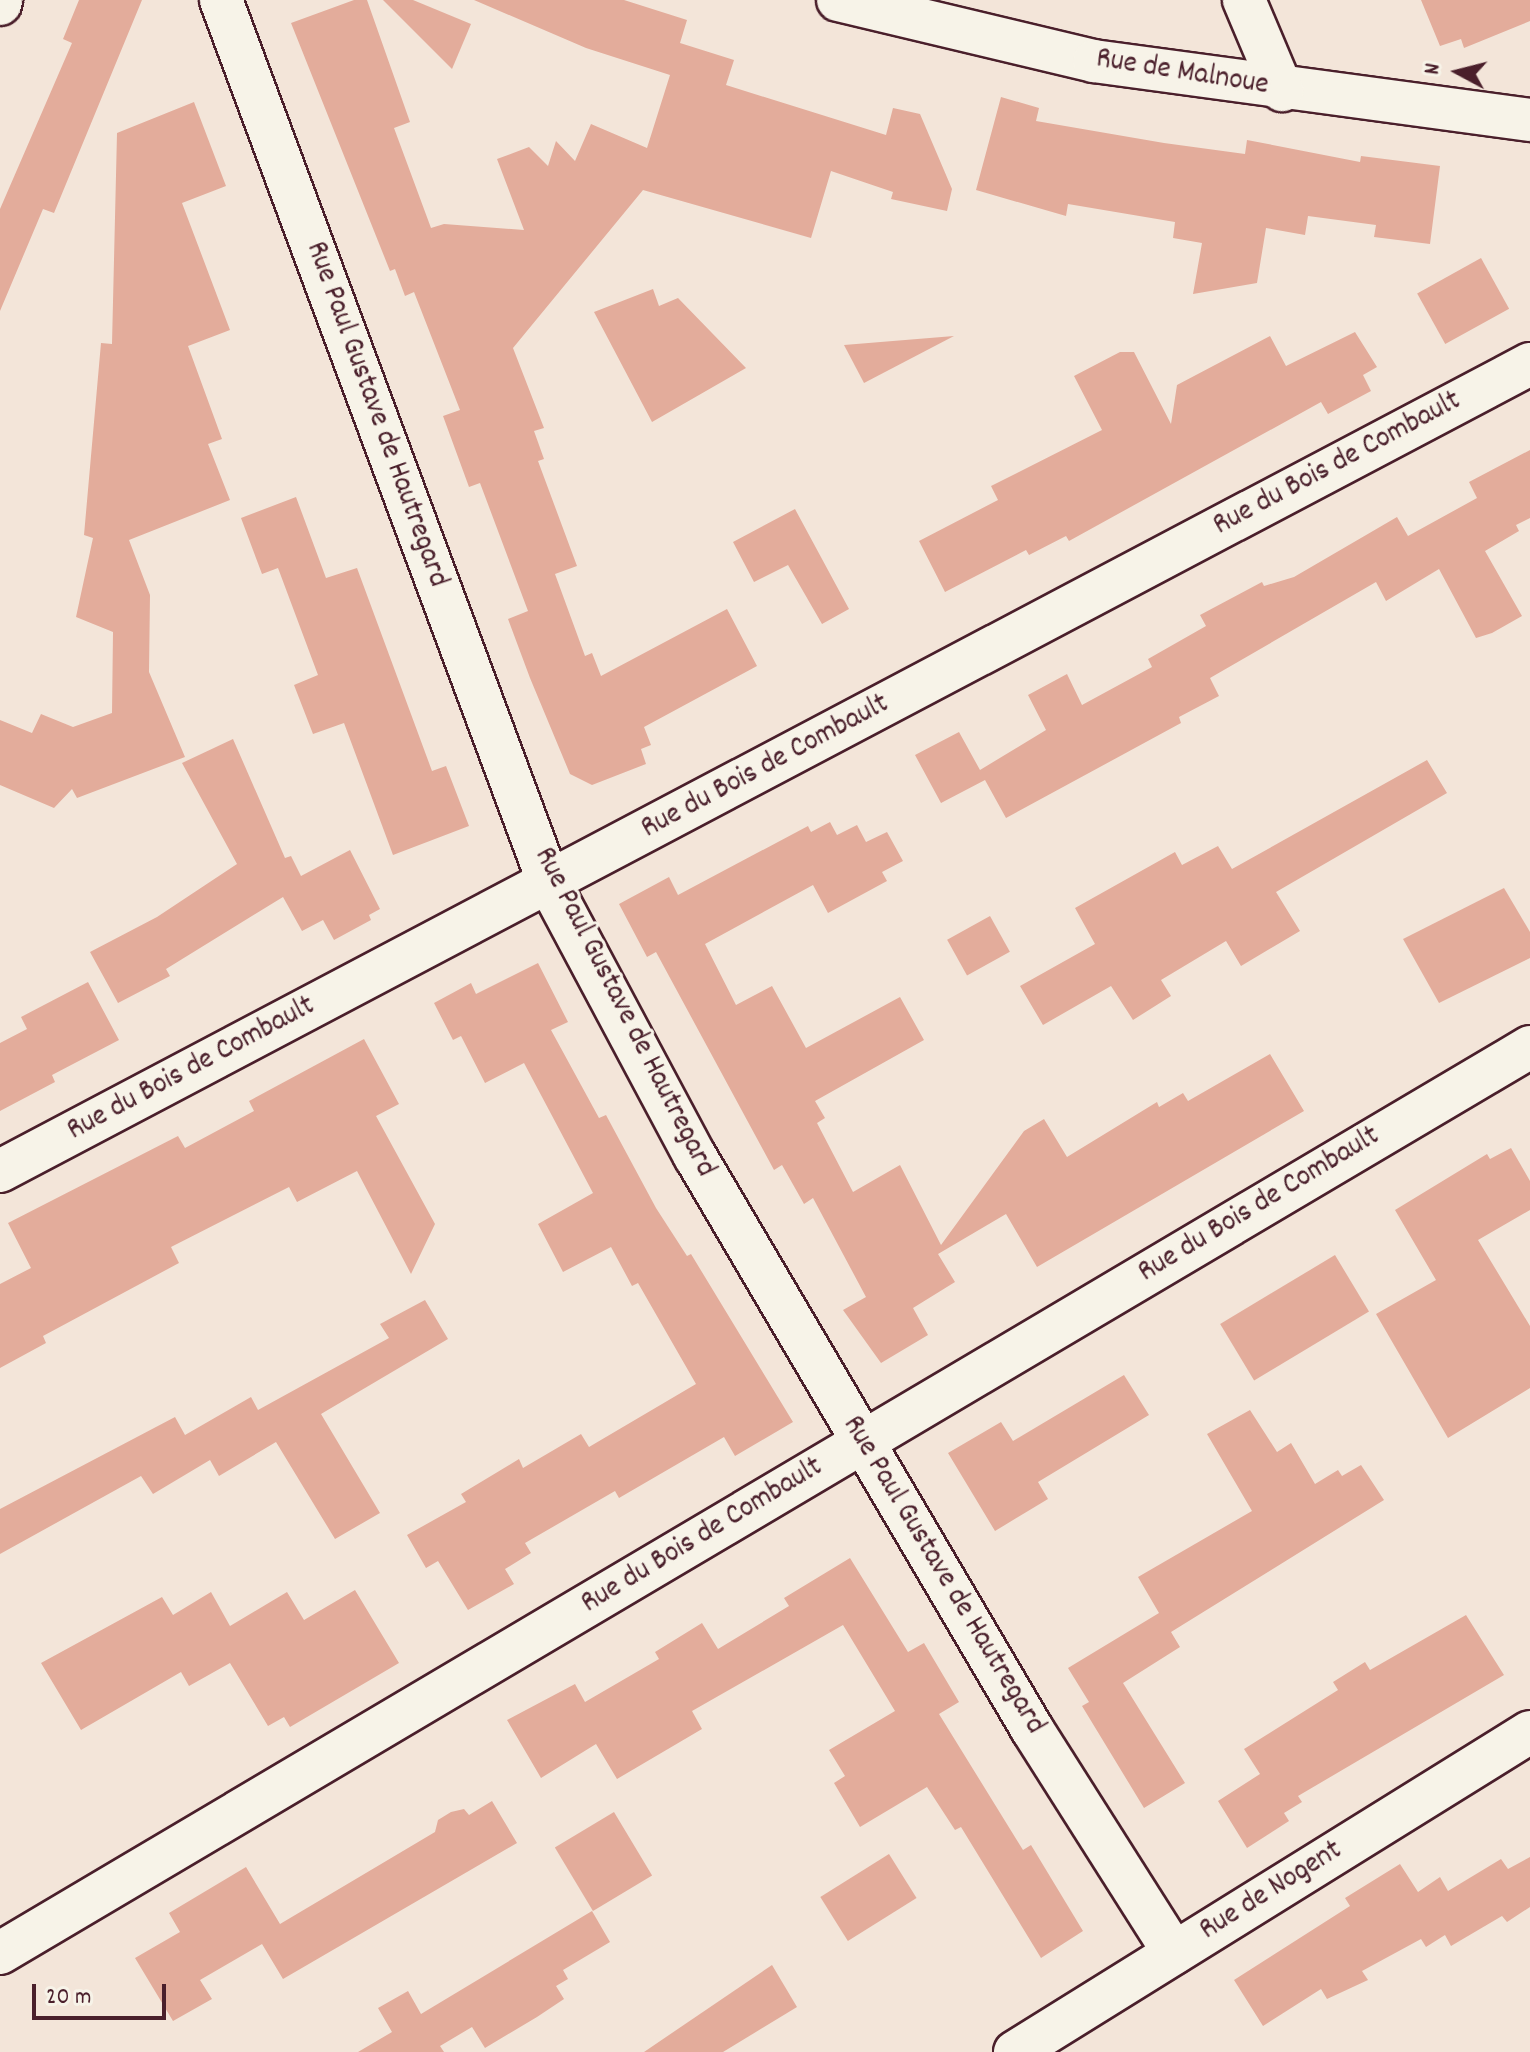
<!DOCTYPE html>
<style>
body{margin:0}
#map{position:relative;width:1530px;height:2052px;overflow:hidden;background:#f3e5d9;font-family:Dekko,sans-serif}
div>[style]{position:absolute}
.building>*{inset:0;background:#e3ac9b;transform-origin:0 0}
.roads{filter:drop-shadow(2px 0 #4a1f2b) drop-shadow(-2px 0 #4a1f2b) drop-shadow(0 2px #4a1f2b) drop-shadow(0 -2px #4a1f2b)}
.street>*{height:42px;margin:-21px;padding:0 21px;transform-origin:21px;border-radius:21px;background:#f7f3e8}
span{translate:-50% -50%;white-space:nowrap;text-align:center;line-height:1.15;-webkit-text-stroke:6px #f7f3e8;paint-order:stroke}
.street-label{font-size:30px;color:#4a1f2b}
.north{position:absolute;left:1418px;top:32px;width:80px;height:80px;-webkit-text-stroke:6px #f7f3e8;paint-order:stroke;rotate:277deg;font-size:22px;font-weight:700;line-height:32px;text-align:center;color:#4a1f2b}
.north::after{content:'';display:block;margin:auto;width:28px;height:36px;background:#4a1f2b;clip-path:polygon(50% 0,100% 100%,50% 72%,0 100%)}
.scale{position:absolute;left:32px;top:1984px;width:134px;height:36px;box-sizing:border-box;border:4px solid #4a1f2b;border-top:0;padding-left:10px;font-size:24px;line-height:28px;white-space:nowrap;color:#4a1f2b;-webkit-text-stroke:6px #f7f3e8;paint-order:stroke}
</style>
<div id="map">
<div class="building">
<div style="clip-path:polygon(79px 0,142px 0,54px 213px,43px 209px,0 311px,0 209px,72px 43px,63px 39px)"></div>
<div style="clip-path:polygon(354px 0,367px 0,410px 122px,394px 128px,431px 228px,444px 224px,524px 230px,497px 159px,529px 147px,548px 166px,556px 141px,575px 161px,591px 124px,647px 148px,670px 75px,586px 48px,474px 0,624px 0,687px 20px,680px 43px,734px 60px,726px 85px,886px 135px,893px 108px,920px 114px,952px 189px,947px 211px,891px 199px,893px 192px,831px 171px,811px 238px,643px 190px,513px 348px,544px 428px,534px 431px,544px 459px,538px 461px,577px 566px,555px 574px,585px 656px,592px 653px,601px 676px,727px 609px,757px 666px,644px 727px,651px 745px,641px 749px,646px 764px,592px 785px,570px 774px,530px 678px,508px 619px,528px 611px,480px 483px,469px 487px,443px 416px,460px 410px,414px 292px,405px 296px,395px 269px,390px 271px,291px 23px)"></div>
<div style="clip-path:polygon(383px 0,413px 0,471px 24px,452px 69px)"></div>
<div style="clip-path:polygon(1421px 0,1530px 0,1530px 21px,1464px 48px,1461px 39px,1440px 46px)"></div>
<div style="clip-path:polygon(1001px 97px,1039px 108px,1036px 121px,1164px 143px,1245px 154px,1247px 140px,1360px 162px,1361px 156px,1440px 166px,1430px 244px,1374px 237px,1376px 225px,1308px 216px,1305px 235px,1266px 228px,1257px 283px,1193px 294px,1202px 243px,1173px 238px,1175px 222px,1068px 204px,1066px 216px,976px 190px)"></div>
<div style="clip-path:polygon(194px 102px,226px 186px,182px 203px,230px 330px,188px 346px,222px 439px,208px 444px,230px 500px,129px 540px,150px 595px,149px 672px,185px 757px,77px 798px,72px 789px,54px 808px,0 785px,0 720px,32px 733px,41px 714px,73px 727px,112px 713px,113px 632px,76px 617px,93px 538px,84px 535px,101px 343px,112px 344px,117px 133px)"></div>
<div style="left:1481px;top:258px;width:58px;height:73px;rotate:61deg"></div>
<div style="clip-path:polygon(653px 289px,659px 306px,678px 298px,746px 368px,652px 422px,594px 312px)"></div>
<div style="clip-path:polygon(1355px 332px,1377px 367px,1363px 375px,1371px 391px,1328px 414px,1321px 402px,1069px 541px,1066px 536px,1029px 555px,1026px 550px,945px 592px,919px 541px,998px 500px,991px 486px,1102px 430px,1074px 376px,1120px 352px,1134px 352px,1171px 424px,1177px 385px,1270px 336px,1286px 366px)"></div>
<div style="clip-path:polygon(954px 336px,864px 383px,844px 345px)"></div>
<div style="clip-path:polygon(1530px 450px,1530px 518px,1516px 525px,1519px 531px,1485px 551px,1522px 616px,1492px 633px,1476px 638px,1439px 569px,1386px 601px,1376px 582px,1210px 678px,1219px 696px,1179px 717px,1181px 723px,1006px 818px,985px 780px,941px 803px,915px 755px,959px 732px,980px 770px,1046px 730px,1028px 695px,1067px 674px,1082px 705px,1152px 667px,1148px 659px,1206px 626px,1200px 615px,1262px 582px,1264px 586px,1294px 577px,1397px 517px,1408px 536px,1477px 498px,1469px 482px)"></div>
<div style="clip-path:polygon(296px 497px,326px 578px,357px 568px,432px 771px,446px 766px,469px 826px,393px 855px,344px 723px,313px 734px,294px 685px,318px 675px,278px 568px,262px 574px,241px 518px)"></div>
<div style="clip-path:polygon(795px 509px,849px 609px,822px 624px,788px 565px,754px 582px,733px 542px)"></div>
<div style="clip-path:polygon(233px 739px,285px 858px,291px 856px,301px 876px,350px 850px,380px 909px,369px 915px,371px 920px,334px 940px,323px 920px,302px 931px,283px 897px,166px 969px,170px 976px,118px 1003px,90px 952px,157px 917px,237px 864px,182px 763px)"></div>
<div style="clip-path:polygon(1427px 760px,1447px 793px,1276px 892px,1300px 931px,1241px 966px,1226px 941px,1161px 980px,1171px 996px,1133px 1020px,1111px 986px,1043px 1025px,1020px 986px,1095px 944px,1075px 908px,1175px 852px,1182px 865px,1218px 846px,1232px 869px)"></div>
<div style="clip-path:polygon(830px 822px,837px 835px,857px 825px,866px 842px,887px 832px,903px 861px,882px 872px,887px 881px,828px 913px,813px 885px,705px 944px,736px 1005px,772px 986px,806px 1048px,900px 997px,924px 1040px,815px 1101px,825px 1118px,817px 1123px,853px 1192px,900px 1165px,941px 1245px,1024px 1131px,1044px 1119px,1067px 1157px,1157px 1102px,1159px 1107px,1183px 1093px,1188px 1101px,1270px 1054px,1304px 1111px,1037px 1267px,1006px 1214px,938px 1254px,955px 1282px,913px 1308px,928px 1335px,881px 1363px,843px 1310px,866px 1297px,813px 1198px,804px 1204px,782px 1165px,774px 1170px,656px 952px,647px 957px,619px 904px,669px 877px,678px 895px,808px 826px,811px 832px)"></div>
<div style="clip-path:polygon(1504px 888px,1530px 932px,1530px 958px,1439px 1003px,1403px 939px)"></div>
<div style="left:990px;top:916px;width:41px;height:49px;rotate:61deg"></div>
<div style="clip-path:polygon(538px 963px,568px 1022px,551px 1030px,599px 1118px,606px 1115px,656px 1208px,687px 1256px,691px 1254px,793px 1422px,735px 1456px,724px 1437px,619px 1498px,615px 1491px,525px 1543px,531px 1553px,505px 1569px,514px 1584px,468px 1610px,438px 1561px,426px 1568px,407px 1535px,466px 1502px,461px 1494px,519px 1459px,523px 1468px,581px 1434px,589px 1447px,696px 1384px,638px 1283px,632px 1286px,611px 1247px,563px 1272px,538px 1224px,593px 1193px,524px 1063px,485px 1083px,461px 1036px,453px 1040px,434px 1003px,471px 983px,476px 994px)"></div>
<div style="clip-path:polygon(88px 982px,119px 1040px,52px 1075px,55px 1082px,0 1111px,0 1043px,27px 1029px,21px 1017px)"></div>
<div style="clip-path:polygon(364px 1039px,399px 1104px,376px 1116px,435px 1224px,411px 1274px,357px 1171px,297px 1202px,289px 1187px,171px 1247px,179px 1263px,43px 1336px,46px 1343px,0 1368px,0 1284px,31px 1268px,8px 1223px,178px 1136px,185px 1148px,254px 1111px,249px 1101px)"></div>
<div style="clip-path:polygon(1511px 1148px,1530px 1181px,1530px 1210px,1478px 1240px,1530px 1326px,1530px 1388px,1448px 1438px,1376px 1314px,1436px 1280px,1395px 1210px,1487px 1154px,1490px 1159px)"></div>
<div style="left:1335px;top:1255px;width:66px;height:134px;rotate:59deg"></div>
<div style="clip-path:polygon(425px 1300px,448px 1339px,321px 1414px,380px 1513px,335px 1539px,276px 1442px,219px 1476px,210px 1460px,153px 1494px,141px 1476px,0 1554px,0 1509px,175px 1417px,185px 1435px,251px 1397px,258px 1410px,389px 1338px,380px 1324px)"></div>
<div style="clip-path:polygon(1124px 1375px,1149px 1415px,1038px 1482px,1048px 1499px,995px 1531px,948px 1453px,1001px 1422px,1013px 1441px)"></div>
<div style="clip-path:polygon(1250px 1410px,1277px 1452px,1291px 1443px,1315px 1484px,1338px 1470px,1342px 1476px,1361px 1465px,1384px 1500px,1171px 1632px,1180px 1647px,1123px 1683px,1185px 1783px,1144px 1808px,1082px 1706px,1089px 1702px,1068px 1668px,1159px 1613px,1138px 1577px,1252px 1511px,1207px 1434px)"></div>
<div style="clip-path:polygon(850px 1558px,908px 1652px,924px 1643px,959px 1702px,939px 1714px,1023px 1850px,1031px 1845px,1083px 1931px,1041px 1958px,961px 1827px,955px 1830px,927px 1787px,860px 1827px,834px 1783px,845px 1776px,829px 1750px,895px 1711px,843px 1625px,692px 1711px,702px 1729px,617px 1779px,596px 1744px,541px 1778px,507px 1720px,575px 1684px,585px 1702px,659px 1659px,655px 1652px,702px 1623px,718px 1649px,789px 1606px,784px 1598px)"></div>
<div style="clip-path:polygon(355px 1590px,399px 1663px,290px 1727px,284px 1717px,268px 1726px,230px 1663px,189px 1686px,181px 1672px,81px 1730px,41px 1663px,162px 1597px,173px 1615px,211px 1592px,230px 1626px,287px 1592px,304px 1620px)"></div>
<div style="clip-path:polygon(1466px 1615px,1504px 1675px,1298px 1796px,1302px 1802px,1284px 1813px,1289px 1821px,1247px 1848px,1218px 1801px,1260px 1774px,1244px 1749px,1338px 1690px,1333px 1682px,1365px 1662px,1370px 1670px)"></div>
<div style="clip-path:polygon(492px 1801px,517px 1843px,283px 1979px,262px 1944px,200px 1980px,212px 1999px,173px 2021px,135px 1958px,180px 1932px,169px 1913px,246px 1867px,280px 1924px,435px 1832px,438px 1820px,451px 1812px,464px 1809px,469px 1815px)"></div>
<div style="left:614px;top:1812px;width:74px;height:69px;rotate:59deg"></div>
<div style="left:889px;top:1854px;width:52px;height:81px;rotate:58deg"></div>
<div style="clip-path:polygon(1530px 1857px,1530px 1907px,1507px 1922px,1502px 1916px,1451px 1946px,1445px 1935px,1426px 1947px,1421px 1939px,1362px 1971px,1368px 1980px,1327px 1999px,1321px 1989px,1263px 2026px,1234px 1980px,1350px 1906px,1345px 1898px,1400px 1864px,1418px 1892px,1440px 1877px,1448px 1891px,1501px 1859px,1508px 1869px)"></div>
<div style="clip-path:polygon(592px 1911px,610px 1942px,563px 1970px,568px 1979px,556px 1986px,564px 1999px,537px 2017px,485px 2048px,472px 2027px,440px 2046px,444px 2052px,358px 2052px,392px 2032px,378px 2008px,408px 1991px,421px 2014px)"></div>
<div style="clip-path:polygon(772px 1965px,797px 2007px,723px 2052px,644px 2052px)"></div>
</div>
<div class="roads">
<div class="street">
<div style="left:221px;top:0;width:942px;rotate:69.62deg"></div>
<div style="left:549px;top:883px;width:310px;rotate:61.9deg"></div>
<div style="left:695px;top:1156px;width:665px;rotate:59.54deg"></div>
<div style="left:1032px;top:1729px;width:265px;rotate:57.6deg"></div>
<div style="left:838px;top:0;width:263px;rotate:13.4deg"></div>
<div style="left:1094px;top:61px;width:440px;rotate:7.7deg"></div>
<div style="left:1244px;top:0;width:98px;rotate:67.1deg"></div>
<div style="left:0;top:4px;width:4px;rotate:-76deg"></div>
<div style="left:0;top:1171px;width:1730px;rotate:-27.81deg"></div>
<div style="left:0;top:1953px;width:1778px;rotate:-30.63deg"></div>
<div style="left:1015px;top:2052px;width:606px;rotate:-31.86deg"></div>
</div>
</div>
<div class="street-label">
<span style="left:1182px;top:74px;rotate:9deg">Rue de Malnoue</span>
<span style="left:375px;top:415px;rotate:70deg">Rue Paul Gustave de Hautregard</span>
<span style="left:1338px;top:465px;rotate:-28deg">Rue du Bois de Combault</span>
<span style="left:766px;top:768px;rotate:-28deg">Rue du Bois de Combault</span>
<span style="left:623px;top:1013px;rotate:63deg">Rue Paul Gustave de Hautregard</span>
<span style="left:192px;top:1070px;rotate:-28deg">Rue du Bois de Combault</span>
<span style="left:1260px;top:1206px;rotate:-31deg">Rue du Bois de Combault</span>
<span style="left:703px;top:1537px;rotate:-31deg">Rue du Bois de Combault</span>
<span style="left:942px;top:1576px;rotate:59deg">Rue Paul Gustave de Hautregard</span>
<span style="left:1272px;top:1892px;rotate:-32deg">Rue de Nogent</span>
</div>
<div class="north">N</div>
<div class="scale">20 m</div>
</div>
